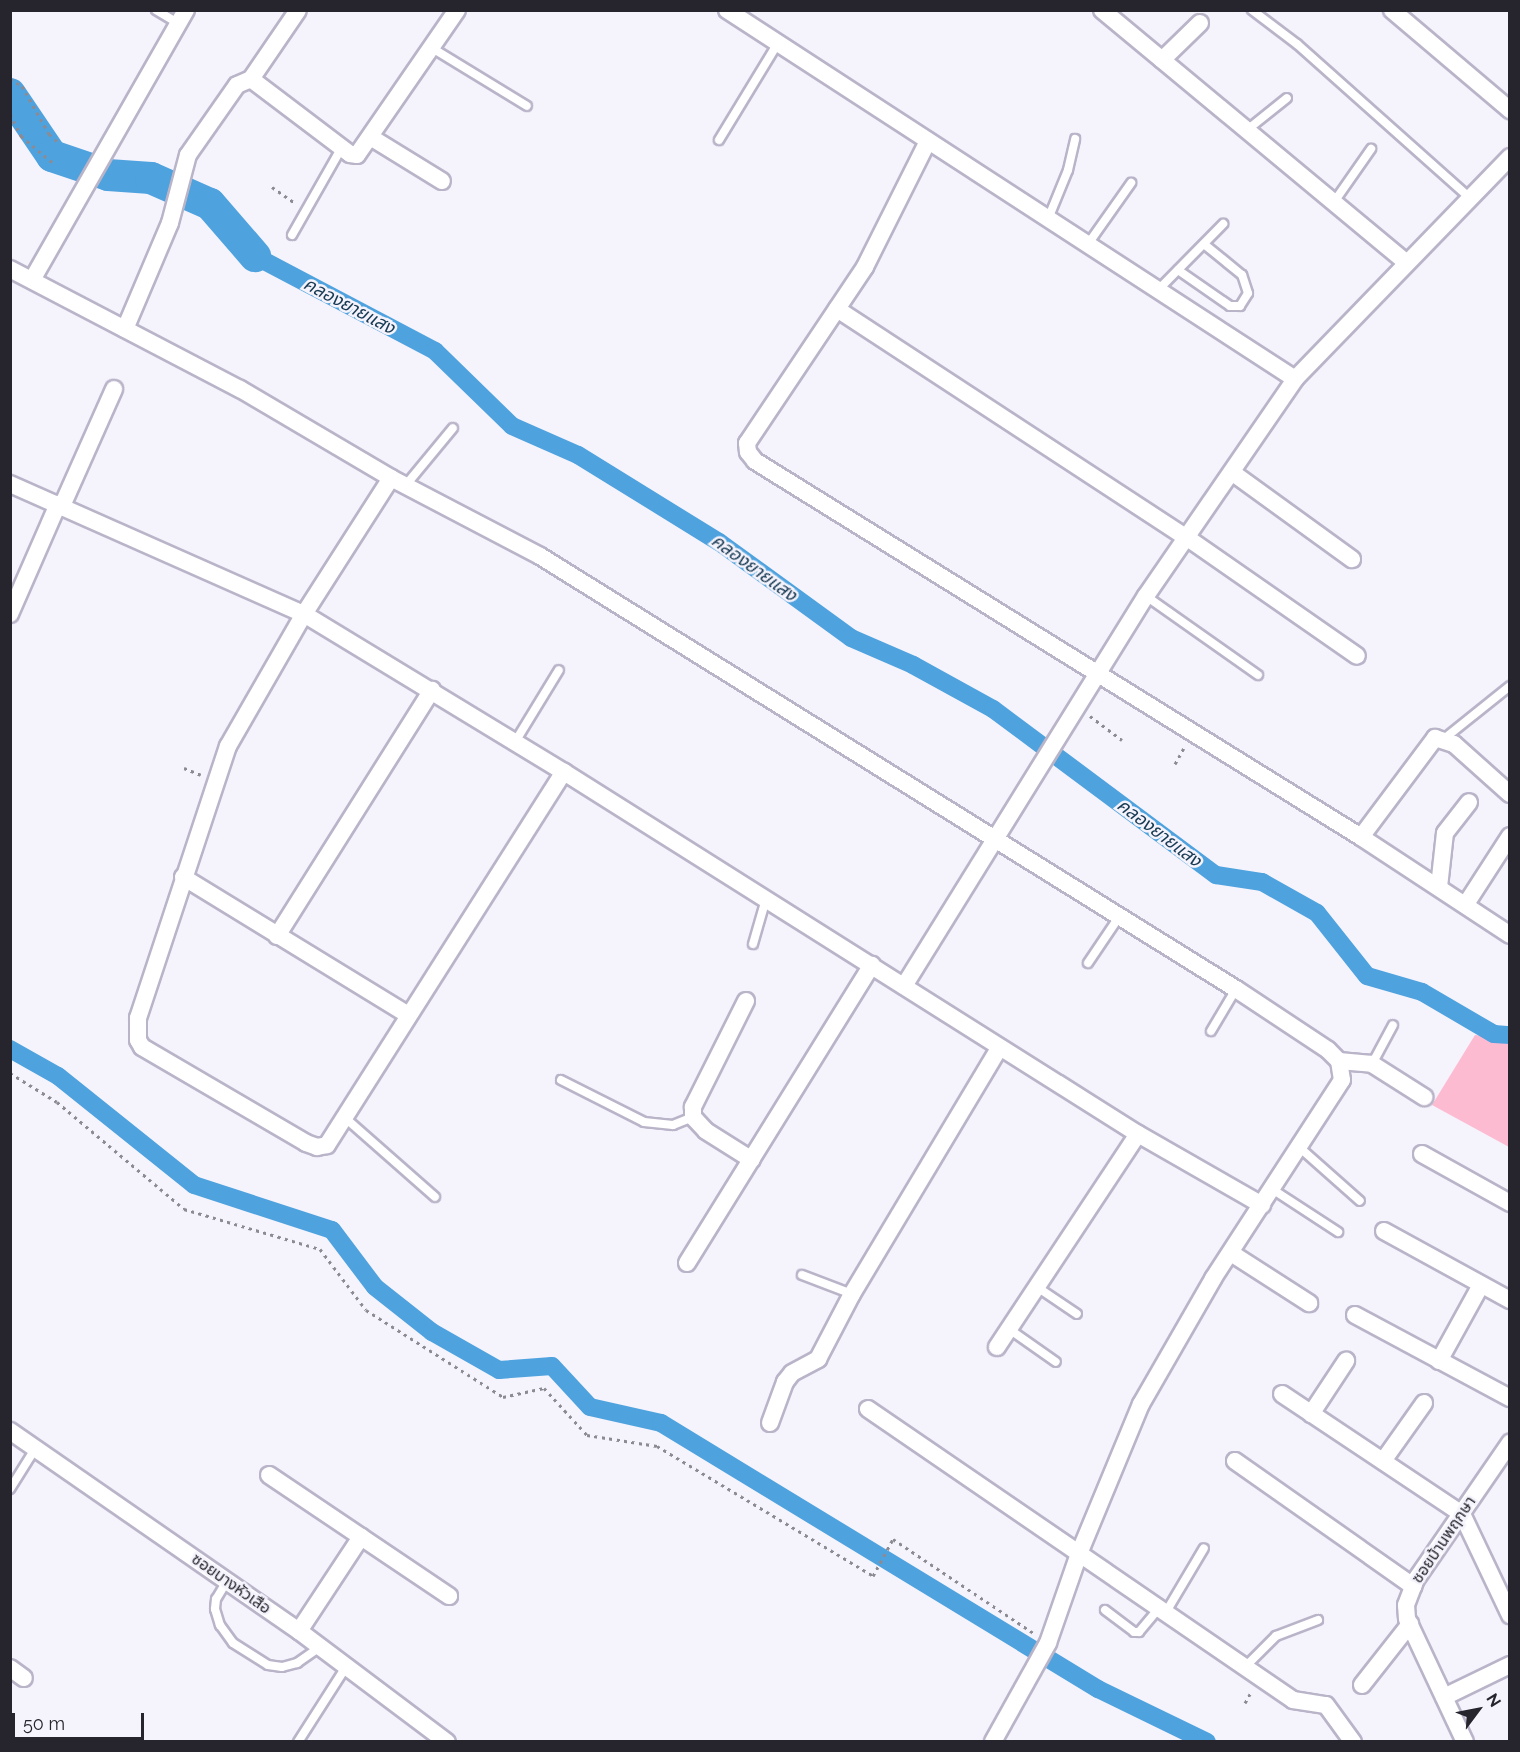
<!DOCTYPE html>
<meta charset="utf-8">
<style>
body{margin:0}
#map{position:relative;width:1520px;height:1752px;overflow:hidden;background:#f5f3fc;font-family:Raleway,"Noto Sans Thai",sans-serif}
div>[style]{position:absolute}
.green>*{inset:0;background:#fdbbd2}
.canal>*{height:18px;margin:-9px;padding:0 9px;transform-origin:9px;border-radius:9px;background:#4ea2de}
.river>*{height:32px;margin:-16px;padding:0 16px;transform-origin:16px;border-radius:16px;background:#4ea2de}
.path>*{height:3px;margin-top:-1.5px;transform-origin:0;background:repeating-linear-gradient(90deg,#8c8a93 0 3px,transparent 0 7.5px)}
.roads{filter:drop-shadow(2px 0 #bab4c9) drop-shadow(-2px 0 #bab4c9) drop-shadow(0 2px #bab4c9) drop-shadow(0 -2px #bab4c9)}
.service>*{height:8px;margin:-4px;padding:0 4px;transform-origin:4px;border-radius:4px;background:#fff}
.minor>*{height:16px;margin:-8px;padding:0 8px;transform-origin:8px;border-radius:8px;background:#fff}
span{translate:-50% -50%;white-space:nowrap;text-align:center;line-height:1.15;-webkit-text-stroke:5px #f5f3fc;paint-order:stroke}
.street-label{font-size:16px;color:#26242c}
.water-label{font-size:18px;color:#173a53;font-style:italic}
.frame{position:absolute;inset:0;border:12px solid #26242c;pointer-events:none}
.north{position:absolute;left:1448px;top:1680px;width:60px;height:60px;-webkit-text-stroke:4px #f5f3fc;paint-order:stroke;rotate:58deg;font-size:16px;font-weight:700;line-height:24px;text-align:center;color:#26242c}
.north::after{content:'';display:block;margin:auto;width:21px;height:27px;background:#26242c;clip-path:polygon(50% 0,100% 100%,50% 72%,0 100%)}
.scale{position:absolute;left:12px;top:1713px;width:132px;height:27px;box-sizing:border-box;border:3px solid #26242c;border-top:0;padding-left:8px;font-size:18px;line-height:21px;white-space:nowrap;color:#26242c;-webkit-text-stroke:4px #f5f3fc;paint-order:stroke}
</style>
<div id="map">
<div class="green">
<div style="clip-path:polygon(1475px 1035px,1509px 1039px,1509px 1147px,1432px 1105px)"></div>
</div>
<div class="canal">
<div style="left:255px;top:256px;width:204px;rotate:27.8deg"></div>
<div style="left:435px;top:351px;width:107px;rotate:44.2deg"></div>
<div style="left:512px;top:426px;width:72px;rotate:23.7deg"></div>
<div style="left:578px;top:455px;width:166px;rotate:31.7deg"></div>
<div style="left:719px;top:542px;width:163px;rotate:36deg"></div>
<div style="left:851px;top:638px;width:68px;rotate:23.5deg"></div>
<div style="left:913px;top:665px;width:91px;rotate:28.8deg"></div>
<div style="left:993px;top:709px;width:278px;rotate:36.7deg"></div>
<div style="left:1216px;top:875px;width:47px;rotate:8.7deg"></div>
<div style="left:1262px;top:882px;width:63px;rotate:29.4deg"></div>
<div style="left:1317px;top:913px;width:80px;rotate:51.6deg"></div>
<div style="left:1367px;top:976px;width:57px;rotate:16.2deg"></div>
<div style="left:1422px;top:992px;width:83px;rotate:30.3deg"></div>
<div style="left:1494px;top:1034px;width:16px;rotate:4deg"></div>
<div style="left:10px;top:1049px;width:55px;rotate:29.4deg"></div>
<div style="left:58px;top:1076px;width:174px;rotate:38.7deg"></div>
<div style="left:194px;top:1185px;width:145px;rotate:18.1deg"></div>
<div style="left:332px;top:1230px;width:71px;rotate:53deg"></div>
<div style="left:375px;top:1287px;width:73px;rotate:38.3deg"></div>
<div style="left:432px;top:1332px;width:77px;rotate:29.6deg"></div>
<div style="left:499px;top:1370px;width:53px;rotate:-4.3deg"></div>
<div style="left:552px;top:1366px;width:56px;rotate:47.2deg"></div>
<div style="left:590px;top:1407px;width:73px;rotate:12.7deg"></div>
<div style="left:661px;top:1423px;width:512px;rotate:31.33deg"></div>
<div style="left:1098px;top:1689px;width:121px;rotate:25.9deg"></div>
</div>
<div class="river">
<div style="left:10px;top:94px;width:75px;rotate:55.9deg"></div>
<div style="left:52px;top:156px;width:59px;rotate:18.7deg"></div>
<div style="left:108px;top:175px;width:43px;rotate:4deg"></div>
<div style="left:151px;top:178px;width:64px;rotate:23.8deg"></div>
<div style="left:210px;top:204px;width:69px;rotate:49.1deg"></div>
</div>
<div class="path">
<div style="left:10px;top:79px;width:14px;rotate:30deg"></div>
<div style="left:22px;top:86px;width:55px;rotate:60.6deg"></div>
<div style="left:49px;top:134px;width:12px;rotate:42deg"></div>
<div style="left:10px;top:114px;width:25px;rotate:63deg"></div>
<div style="left:21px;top:136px;width:42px;rotate:40.2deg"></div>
<div style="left:272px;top:187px;width:28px;rotate:35deg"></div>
<div style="left:1090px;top:716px;width:40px;rotate:37deg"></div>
<div style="left:1175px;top:764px;width:18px;rotate:-61deg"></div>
<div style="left:184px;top:768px;width:18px;rotate:22deg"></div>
<div style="left:10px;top:1073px;width:55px;rotate:31.7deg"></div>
<div style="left:57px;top:1102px;width:166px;rotate:40.1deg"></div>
<div style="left:184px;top:1209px;width:142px;rotate:16.4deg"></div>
<div style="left:320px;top:1249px;width:76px;rotate:53deg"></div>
<div style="left:366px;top:1310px;width:162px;rotate:32.4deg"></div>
<div style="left:503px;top:1397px;width:42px;rotate:-12.4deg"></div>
<div style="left:544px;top:1388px;width:64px;rotate:47.5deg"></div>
<div style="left:587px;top:1435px;width:71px;rotate:8.9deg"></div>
<div style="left:657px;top:1446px;width:252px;rotate:31deg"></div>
<div style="left:873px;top:1576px;width:42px;rotate:-61.6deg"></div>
<div style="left:893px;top:1539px;width:171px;rotate:33.8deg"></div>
<div style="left:1245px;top:1703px;width:13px;rotate:-61deg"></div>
</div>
<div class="roads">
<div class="service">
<div style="left:156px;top:10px;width:26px;rotate:31deg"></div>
<div style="left:1252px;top:10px;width:56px;rotate:37.1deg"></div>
<div style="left:1297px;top:44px;width:232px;rotate:41.7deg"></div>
<div style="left:432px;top:48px;width:111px;rotate:31.4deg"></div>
<div style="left:1247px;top:130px;width:51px;rotate:-38.7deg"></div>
<div style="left:719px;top:140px;width:114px;rotate:-58.7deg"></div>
<div style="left:1334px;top:202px;width:65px;rotate:-55.1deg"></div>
<div style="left:1048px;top:219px;width:53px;rotate:-67.8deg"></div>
<div style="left:1068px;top:170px;width:32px;rotate:-77deg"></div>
<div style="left:292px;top:235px;width:101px;rotate:-60.4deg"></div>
<div style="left:1088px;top:244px;width:75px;rotate:-54.8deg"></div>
<div style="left:1178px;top:270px;width:63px;rotate:34.7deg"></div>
<div style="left:1230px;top:306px;width:10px"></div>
<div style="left:1240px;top:306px;width:15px;rotate:-58deg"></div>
<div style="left:1248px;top:293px;width:19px;rotate:-108deg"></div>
<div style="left:1242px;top:275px;width:49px;rotate:-140.8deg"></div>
<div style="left:1158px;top:290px;width:93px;rotate:-45.4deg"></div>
<div style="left:405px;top:486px;width:75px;rotate:-50.4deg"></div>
<div style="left:1146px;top:596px;width:137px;rotate:35.2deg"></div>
<div style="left:1445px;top:738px;width:83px;rotate:-38.7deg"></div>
<div style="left:515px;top:742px;width:84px;rotate:-58.6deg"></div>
<div style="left:753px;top:944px;width:47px;rotate:-73.9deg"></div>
<div style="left:1088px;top:963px;width:55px;rotate:-56deg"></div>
<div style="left:1211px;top:1031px;width:49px;rotate:-59.2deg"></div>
<div style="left:1372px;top:1064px;width:44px;rotate:-61.7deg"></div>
<div style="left:561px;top:1080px;width:93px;rotate:26.8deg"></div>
<div style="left:644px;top:1122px;width:29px;rotate:6deg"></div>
<div style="left:673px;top:1125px;width:22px;rotate:-22deg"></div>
<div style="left:344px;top:1117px;width:121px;rotate:41.3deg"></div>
<div style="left:1299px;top:1147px;width:81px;rotate:41.5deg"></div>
<div style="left:1272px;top:1189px;width:79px;rotate:33.1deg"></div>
<div style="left:802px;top:1275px;width:53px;rotate:20.8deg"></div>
<div style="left:1037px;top:1287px;width:48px;rotate:34deg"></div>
<div style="left:1009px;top:1329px;width:57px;rotate:35.1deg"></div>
<div style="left:10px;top:1489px;width:47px;rotate:-58deg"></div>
<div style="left:227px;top:1581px;width:21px;rotate:121deg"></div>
<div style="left:216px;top:1599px;width:10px;rotate:96deg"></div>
<div style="left:215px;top:1609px;width:17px;rotate:73deg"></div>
<div style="left:220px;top:1625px;width:22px;rotate:54deg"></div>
<div style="left:233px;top:1643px;width:41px;rotate:32.2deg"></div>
<div style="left:268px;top:1665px;width:14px;rotate:8deg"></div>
<div style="left:282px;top:1667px;width:16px;rotate:-15deg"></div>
<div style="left:297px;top:1663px;width:28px;rotate:-35deg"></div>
<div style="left:1105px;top:1610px;width:36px;rotate:37deg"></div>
<div style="left:1134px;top:1632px;width:5px"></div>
<div style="left:1139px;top:1632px;width:31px;rotate:-50deg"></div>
<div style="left:1166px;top:1612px;width:74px;rotate:-59.3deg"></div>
<div style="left:1245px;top:1667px;width:44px;rotate:-45deg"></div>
<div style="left:1276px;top:1636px;width:45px;rotate:-20.9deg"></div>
<div style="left:298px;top:1742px;width:89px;rotate:-57.4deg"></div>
</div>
<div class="minor">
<div style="left:727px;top:10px;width:677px;rotate:33.01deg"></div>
<div style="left:1102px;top:10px;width:396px;rotate:39.7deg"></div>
<div style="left:1392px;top:10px;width:155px;rotate:40.3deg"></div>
<div style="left:1162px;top:60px;width:53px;rotate:-44.2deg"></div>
<div style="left:251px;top:79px;width:83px;rotate:-55.7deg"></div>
<div style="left:372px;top:138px;width:82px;rotate:31.6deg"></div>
<div style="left:928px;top:141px;width:141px;rotate:116.6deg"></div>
<div style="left:865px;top:267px;width:212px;rotate:123.8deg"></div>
<div style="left:747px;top:443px;width:9px;rotate:84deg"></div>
<div style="left:748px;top:452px;width:11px;rotate:52deg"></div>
<div style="left:755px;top:461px;width:713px;rotate:31.82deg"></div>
<div style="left:1361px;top:837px;width:178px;rotate:33.3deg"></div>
<div style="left:10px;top:269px;width:259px;rotate:27.6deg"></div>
<div style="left:240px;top:389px;width:175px;rotate:30.5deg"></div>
<div style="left:391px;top:478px;width:168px;rotate:27.6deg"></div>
<div style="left:540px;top:556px;width:820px;rotate:31.89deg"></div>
<div style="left:1236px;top:989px;width:110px;rotate:33.5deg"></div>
<div style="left:1328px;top:1050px;width:16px;rotate:45deg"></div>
<div style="left:1339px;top:1061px;width:19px;rotate:81deg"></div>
<div style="left:1342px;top:1080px;width:237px;rotate:123deg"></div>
<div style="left:1213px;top:1279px;width:144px;rotate:119.9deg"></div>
<div style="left:1141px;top:1404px;width:159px;rotate:112.5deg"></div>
<div style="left:1080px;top:1551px;width:97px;rotate:109.2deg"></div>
<div style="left:1048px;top:1643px;width:113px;rotate:119.1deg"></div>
<div style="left:32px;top:280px;width:311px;rotate:-60.3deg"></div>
<div style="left:837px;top:309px;width:417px;rotate:33.2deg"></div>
<div style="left:1186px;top:537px;width:208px;rotate:34.8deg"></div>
<div style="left:125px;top:329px;width:115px;rotate:-67deg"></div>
<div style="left:170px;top:223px;width:70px;rotate:-75.2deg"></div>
<div style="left:188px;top:155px;width:85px;rotate:-55deg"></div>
<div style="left:237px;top:85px;width:15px;rotate:-23deg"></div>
<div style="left:251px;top:79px;width:124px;rotate:37.1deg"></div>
<div style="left:350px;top:154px;width:7px;rotate:8deg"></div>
<div style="left:357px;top:155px;width:176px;rotate:-55.4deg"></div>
<div style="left:1233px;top:473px;width:147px;rotate:35.9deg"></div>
<div style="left:391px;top:478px;width:161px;rotate:122.6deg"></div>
<div style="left:304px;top:614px;width:152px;rotate:119.9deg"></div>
<div style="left:228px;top:746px;width:287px;rotate:108.3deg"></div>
<div style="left:138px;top:1018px;width:22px;rotate:90deg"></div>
<div style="left:138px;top:1040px;width:8px;rotate:60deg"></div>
<div style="left:142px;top:1047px;width:190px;rotate:30.3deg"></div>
<div style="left:306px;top:1143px;width:12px;rotate:20deg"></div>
<div style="left:317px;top:1147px;width:10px;rotate:-11deg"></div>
<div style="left:327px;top:1145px;width:442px;rotate:-57.6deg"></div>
<div style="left:10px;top:484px;width:321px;rotate:23.9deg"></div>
<div style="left:304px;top:614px;width:304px;rotate:31.3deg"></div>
<div style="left:564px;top:772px;width:679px;rotate:32.24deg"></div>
<div style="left:1138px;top:1134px;width:143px;rotate:29.8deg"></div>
<div style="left:62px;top:506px;width:128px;rotate:-66deg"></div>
<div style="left:10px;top:614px;width:120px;rotate:-66.4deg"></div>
<div style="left:1361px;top:837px;width:124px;rotate:-53.2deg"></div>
<div style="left:1435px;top:738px;width:20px;rotate:18deg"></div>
<div style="left:1454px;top:744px;width:75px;rotate:41.8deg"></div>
<div style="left:183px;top:877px;width:264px;rotate:31.5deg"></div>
<div style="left:1439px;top:887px;width:54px;rotate:-83.7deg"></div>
<div style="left:1445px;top:833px;width:39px;rotate:-52deg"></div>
<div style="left:1466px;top:904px;width:81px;rotate:-57.1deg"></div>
<div style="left:277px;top:936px;width:291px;rotate:-57.8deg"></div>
<div style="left:904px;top:986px;width:459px;rotate:-58.2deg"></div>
<div style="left:1146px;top:596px;width:263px;rotate:-55.5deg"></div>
<div style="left:1295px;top:379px;width:309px;rotate:-45.9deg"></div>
<div style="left:746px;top:1001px;width:119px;rotate:116.6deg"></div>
<div style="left:693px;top:1107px;width:10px;rotate:90deg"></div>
<div style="left:693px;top:1117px;width:19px;rotate:47deg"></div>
<div style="left:706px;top:1131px;width:54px;rotate:32.2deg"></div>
<div style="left:1339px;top:1061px;width:33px;rotate:5deg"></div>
<div style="left:1372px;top:1064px;width:62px;rotate:32.4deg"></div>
<div style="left:1422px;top:1154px;width:101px;rotate:29.1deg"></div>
<div style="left:1384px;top:1231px;width:144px;rotate:28.7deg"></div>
<div style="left:1231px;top:1253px;width:93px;rotate:32.7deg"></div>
<div style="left:687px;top:1263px;width:351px;rotate:-58.2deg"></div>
<div style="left:1355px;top:1315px;width:176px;rotate:28.2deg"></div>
<div style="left:997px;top:1347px;width:255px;rotate:-56.5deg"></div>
<div style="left:1439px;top:1361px;width:87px;rotate:-61.1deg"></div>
<div style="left:1282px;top:1394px;width:216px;rotate:33.7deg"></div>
<div style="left:1462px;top:1514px;width:112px;rotate:64.6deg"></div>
<div style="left:868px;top:1409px;width:515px;rotate:34.4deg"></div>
<div style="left:1293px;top:1700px;width:33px;rotate:9deg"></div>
<div style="left:1326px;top:1705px;width:46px;rotate:53.9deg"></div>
<div style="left:1311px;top:1414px;width:64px;rotate:-56.6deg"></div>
<div style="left:770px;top:1423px;width:44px;rotate:-69.9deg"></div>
<div style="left:785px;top:1382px;width:11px;rotate:-52deg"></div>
<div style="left:792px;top:1373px;width:30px;rotate:-28deg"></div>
<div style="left:818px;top:1359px;width:73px;rotate:-62.4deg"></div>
<div style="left:852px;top:1294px;width:287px;rotate:-59.1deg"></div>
<div style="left:10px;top:1431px;width:351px;rotate:34.7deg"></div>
<div style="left:299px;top:1631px;width:185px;rotate:36.9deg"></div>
<div style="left:1235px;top:1461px;width:218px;rotate:35.1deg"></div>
<div style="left:1383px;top:1461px;width:71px;rotate:-54.7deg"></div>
<div style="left:269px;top:1475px;width:217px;rotate:33.9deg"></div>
<div style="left:299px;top:1631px;width:113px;rotate:-56.6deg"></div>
<div style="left:10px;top:1668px;width:17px;rotate:36deg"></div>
<div style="left:1362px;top:1685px;width:78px;rotate:-51.8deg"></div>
<div style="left:1444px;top:1697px;width:73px;rotate:-25.9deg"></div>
<div style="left:1465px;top:1742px;width:136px;rotate:-115.2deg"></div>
<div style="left:1407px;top:1619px;width:14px;rotate:-94deg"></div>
<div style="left:1406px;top:1605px;width:26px;rotate:-69deg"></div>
<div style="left:1415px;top:1581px;width:168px;rotate:-55.5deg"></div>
</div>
</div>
<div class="street-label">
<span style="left:1444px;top:1540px;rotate:-56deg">ซอยบ้านพฤกษา</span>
<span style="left:231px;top:1584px;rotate:35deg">ซอยบางหัวเสือ</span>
</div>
<div class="water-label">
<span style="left:349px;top:306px;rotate:28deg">คลองยายแสง</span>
<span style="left:754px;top:568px;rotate:36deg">คลองยายแสง</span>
<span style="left:1159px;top:833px;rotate:37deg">คลองยายแสง</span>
</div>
<div class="frame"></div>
<div class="north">N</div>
<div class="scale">50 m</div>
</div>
